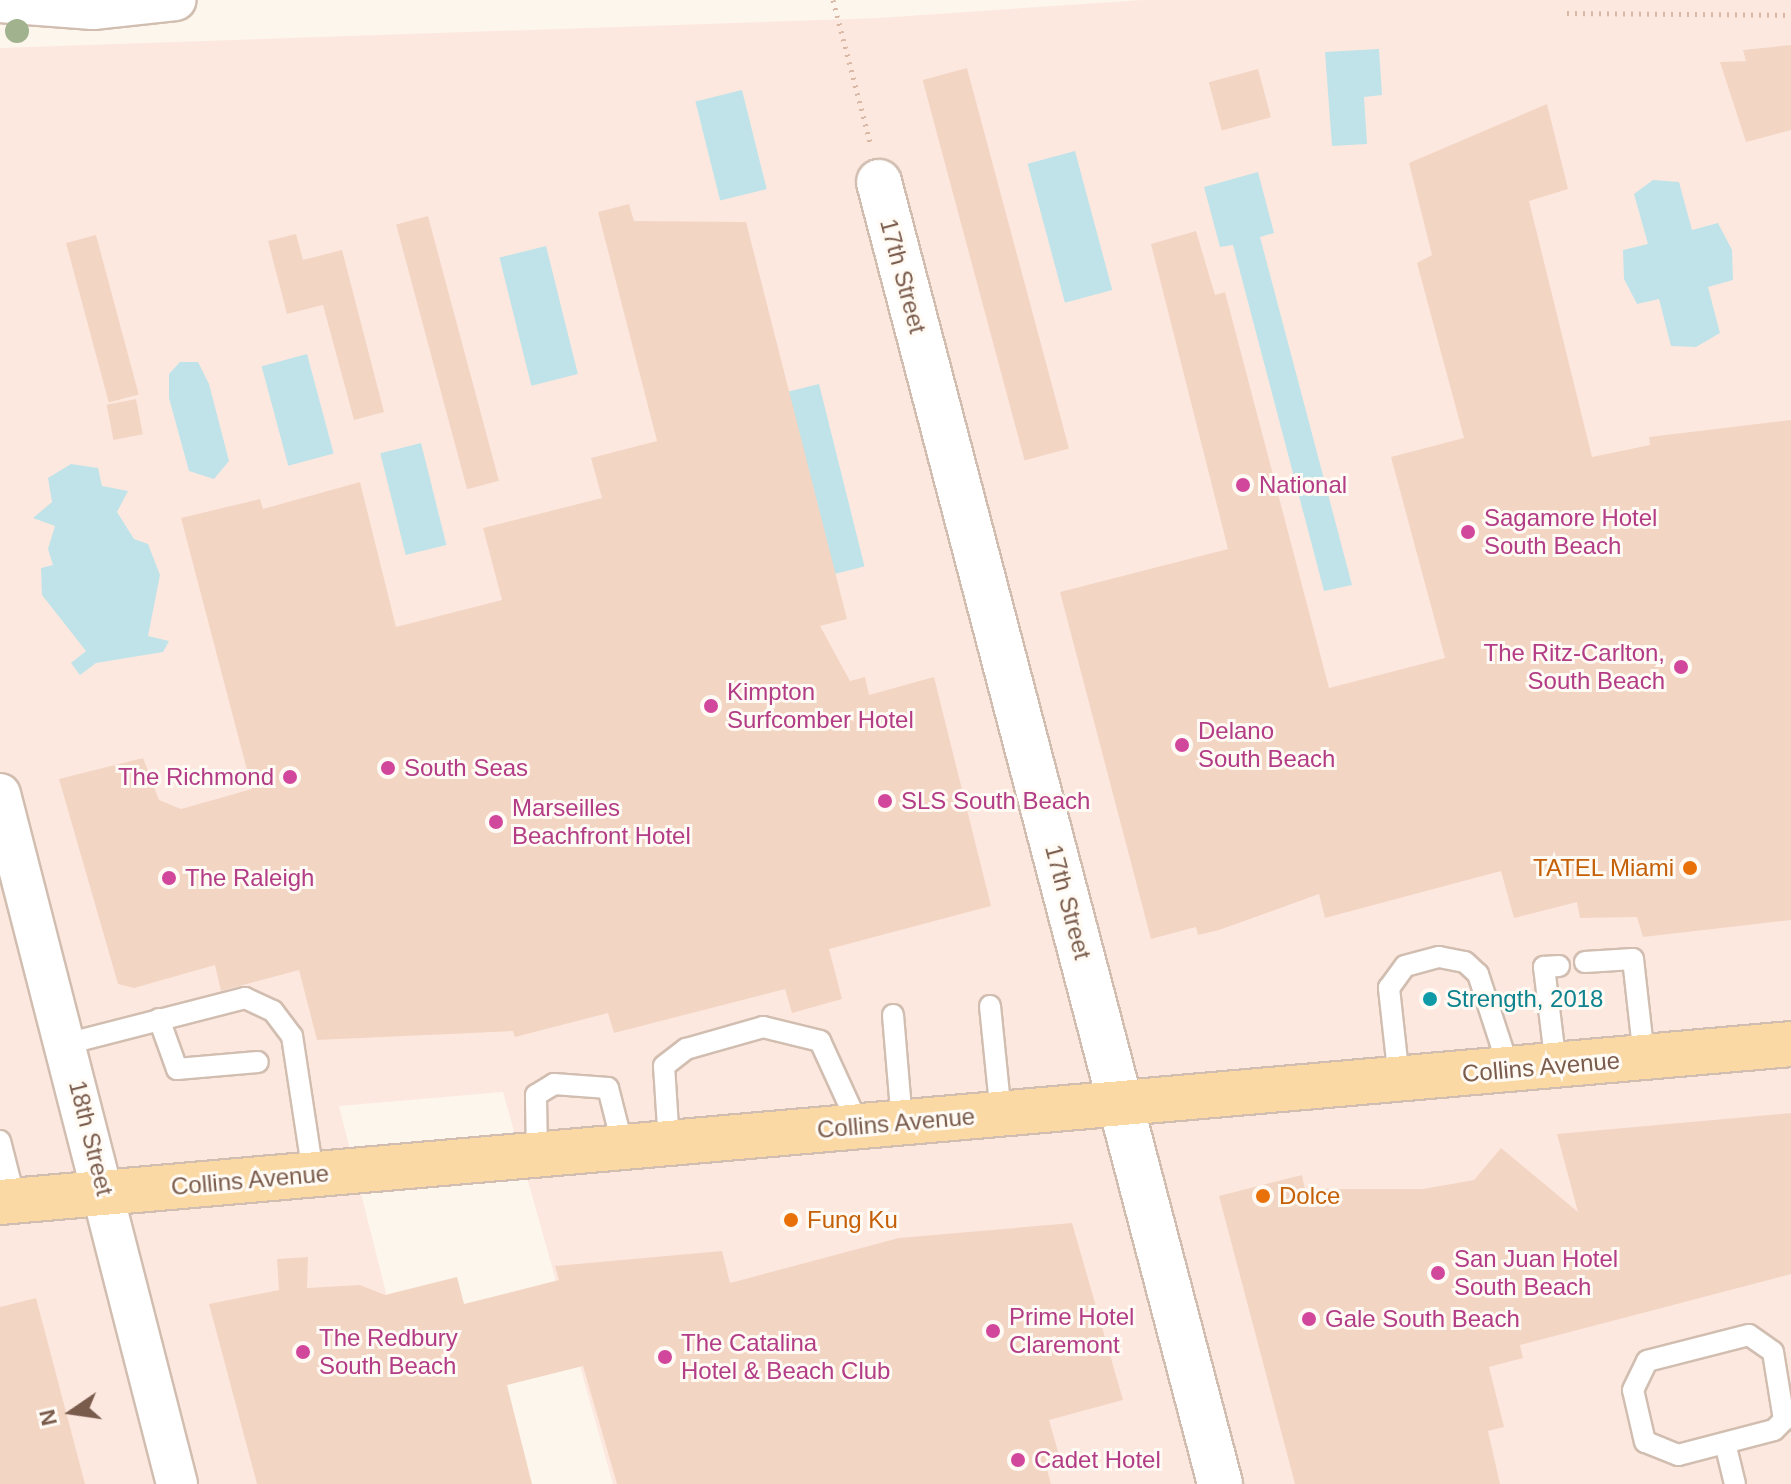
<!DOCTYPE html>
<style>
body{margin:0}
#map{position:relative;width:1791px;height:1484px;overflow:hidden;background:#fdf6ec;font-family:Helvetica,sans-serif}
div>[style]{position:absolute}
.commercial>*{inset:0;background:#fde8e0}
.water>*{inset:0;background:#bfe3e8;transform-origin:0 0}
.building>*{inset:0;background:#f3d5c3;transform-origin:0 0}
.path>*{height:5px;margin-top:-2.5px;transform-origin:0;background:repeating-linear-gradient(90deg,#d9b8a5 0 2px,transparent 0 8px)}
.roads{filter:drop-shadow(2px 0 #d1beb0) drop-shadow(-2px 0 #d1beb0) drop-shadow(0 2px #d1beb0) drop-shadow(0 -2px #d1beb0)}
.lane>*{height:20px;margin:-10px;padding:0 10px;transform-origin:10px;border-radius:10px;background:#fff}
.street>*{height:40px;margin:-20px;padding:0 20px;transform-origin:20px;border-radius:20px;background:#fff}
.secondary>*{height:44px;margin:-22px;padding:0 22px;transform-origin:22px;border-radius:22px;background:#fff}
.primary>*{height:44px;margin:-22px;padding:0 22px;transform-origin:22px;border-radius:22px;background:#fbd9a5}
.trees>*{width:24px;height:24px;margin:-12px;border-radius:50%;background:#a0b28e}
.dots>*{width:22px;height:22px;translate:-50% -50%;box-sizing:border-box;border:4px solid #fffaf3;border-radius:50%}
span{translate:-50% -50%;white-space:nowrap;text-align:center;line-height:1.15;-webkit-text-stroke:6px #fffaf3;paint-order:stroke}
.street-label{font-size:24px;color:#7a5c4d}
.hotel-label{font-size:24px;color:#b23c85}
.left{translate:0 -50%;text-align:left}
.right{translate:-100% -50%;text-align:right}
.food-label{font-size:24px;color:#c56008}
.culture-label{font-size:24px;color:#0d838f}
.north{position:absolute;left:32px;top:1372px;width:80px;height:80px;-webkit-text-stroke:6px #fffaf3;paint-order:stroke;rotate:257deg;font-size:22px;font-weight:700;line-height:32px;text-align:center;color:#7a5c4d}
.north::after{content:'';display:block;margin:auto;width:28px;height:36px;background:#7a5c4d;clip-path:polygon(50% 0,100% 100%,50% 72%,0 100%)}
</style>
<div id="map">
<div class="commercial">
<div style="clip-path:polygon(1142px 0,1791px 0,1791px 1484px,613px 1484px,503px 1092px,339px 1106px,434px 1484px,0 1484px,0 48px,878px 18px)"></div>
</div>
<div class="water">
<div style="clip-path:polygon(1379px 49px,1382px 95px,1364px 97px,1367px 144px,1332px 146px,1325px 52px)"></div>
<div style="left:742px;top:90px;width:102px;height:48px;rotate:76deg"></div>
<div style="left:1075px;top:151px;width:144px;height:49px;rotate:75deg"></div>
<div style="clip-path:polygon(1258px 172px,1274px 233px,1260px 237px,1352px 585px,1324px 591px,1233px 245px,1220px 247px,1204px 187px)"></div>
<div style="clip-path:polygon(1653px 180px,1679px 182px,1692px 230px,1718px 223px,1732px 250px,1733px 280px,1708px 287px,1720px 333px,1696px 347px,1671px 346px,1659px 299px,1637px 304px,1624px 279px,1623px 250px,1648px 244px,1634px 194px)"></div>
<div style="left:546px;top:246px;width:132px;height:48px;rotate:76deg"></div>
<div style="left:307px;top:354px;width:103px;height:47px;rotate:75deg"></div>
<div style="clip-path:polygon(180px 362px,198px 362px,209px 384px,229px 461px,214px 479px,189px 471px,169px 398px,169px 374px)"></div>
<div style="left:819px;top:384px;width:188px;height:32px;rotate:76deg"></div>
<div style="left:421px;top:443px;width:105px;height:42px;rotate:76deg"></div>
<div style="clip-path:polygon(71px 464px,98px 468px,102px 486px,128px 491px,117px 512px,134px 539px,148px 544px,160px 575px,148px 636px,169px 641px,163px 652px,96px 663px,80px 675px,71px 663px,86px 651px,42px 595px,41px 568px,53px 565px,48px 549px,55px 526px,33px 518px,52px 502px,48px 478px)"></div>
</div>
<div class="building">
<div style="clip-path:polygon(1791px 45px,1791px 130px,1746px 142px,1720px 62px,1746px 61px,1743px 50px)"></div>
<div style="left:967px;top:68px;width:394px;height:46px;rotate:75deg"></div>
<div style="left:1258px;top:69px;width:50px;height:51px;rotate:75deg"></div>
<div style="clip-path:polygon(1547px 104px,1568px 189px,1529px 201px,1592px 457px,1650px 445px,1649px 437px,1791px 420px,1791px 920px,1643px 937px,1637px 917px,1580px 918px,1577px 902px,1514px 918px,1501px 871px,1325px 918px,1319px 894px,1219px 930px,1198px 935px,1196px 927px,1151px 939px,1060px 592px,1228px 549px,1151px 244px,1196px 231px,1215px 295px,1225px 292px,1329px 688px,1445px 658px,1391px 457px,1464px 438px,1417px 263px,1432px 255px,1409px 163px)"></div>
<div style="clip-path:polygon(629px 204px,634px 221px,746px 222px,847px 619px,820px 626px,850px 681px,865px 677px,869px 695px,934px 677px,991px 906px,829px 949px,842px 999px,792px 1013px,785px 989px,614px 1033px,608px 1013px,515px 1037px,513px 1031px,317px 1040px,299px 970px,221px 991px,215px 965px,134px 988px,118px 984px,59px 779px,143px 758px,159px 800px,181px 809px,252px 789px,181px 518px,260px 499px,263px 509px,360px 482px,396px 627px,502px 600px,483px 528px,602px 498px,591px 458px,657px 441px,598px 212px)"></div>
<div style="left:428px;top:216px;width:274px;height:33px;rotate:75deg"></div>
<div style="clip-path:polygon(296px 234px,303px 260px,342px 250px,384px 412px,354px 420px,323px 305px,287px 314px,268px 241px)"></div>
<div style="left:96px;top:235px;width:165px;height:31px;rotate:75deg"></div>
<div style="left:136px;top:399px;width:36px;height:30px;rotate:79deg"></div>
<div style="clip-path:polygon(1791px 1113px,1791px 1274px,1520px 1345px,1523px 1358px,1489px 1367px,1504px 1427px,1488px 1431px,1500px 1484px,1295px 1484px,1219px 1196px,1302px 1175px,1305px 1189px,1423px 1189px,1474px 1180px,1501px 1148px,1578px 1212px,1557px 1134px)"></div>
<div style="clip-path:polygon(1072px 1223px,1123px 1400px,1049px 1420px,1061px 1462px,1046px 1466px,1051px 1484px,617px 1484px,583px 1366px,507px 1385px,532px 1484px,257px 1484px,209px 1304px,279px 1290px,277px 1259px,308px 1257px,307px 1288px,360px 1285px,385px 1295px,457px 1277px,464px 1304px,559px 1280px,555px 1266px,722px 1251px,730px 1283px,899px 1238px)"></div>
<div style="clip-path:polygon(36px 1298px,85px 1484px,0 1484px,0 1307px)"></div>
</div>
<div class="path">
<div style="left:833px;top:0;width:147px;rotate:75.4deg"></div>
<div style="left:1567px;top:13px;width:224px;rotate:0.5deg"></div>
</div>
<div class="roads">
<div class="lane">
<div style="left:1585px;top:962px;width:48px;rotate:-3.6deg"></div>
<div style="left:1633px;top:959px;width:99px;rotate:83.6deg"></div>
<div style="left:990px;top:1006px;width:109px;rotate:84.2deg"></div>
<div style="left:893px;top:1015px;width:108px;rotate:85.2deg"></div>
<div style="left:159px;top:1019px;width:53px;rotate:70.2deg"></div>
<div style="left:177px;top:1069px;width:81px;rotate:-4.9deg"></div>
<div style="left:66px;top:1044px;width:185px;rotate:-14.4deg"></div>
<div style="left:245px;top:998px;width:31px;rotate:25deg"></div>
<div style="left:273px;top:1011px;width:31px;rotate:53deg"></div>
<div style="left:292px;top:1036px;width:140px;rotate:81.3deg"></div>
<div style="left:1556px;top:1066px;width:100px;rotate:-96.9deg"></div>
<div style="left:1544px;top:967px;width:15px;rotate:-4deg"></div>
<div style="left:1399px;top:1079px;width:92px;rotate:-96.3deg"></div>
<div style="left:1389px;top:988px;width:27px;rotate:-54deg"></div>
<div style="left:1405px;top:966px;width:35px;rotate:-15deg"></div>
<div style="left:1439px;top:957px;width:26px;rotate:11deg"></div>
<div style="left:1465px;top:962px;width:18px;rotate:43deg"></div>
<div style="left:1478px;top:974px;width:100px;rotate:71.9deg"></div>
<div style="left:0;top:1141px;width:61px;rotate:75.7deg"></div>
<div style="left:669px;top:1143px;width:77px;rotate:-93.7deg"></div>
<div style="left:664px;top:1066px;width:28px;rotate:-38deg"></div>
<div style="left:686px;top:1049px;width:80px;rotate:-15.9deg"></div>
<div style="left:763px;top:1027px;width:59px;rotate:13.8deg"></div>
<div style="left:820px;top:1041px;width:94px;rotate:65.4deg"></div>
<div style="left:537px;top:1155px;width:60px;rotate:-91deg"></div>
<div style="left:536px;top:1095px;width:21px;rotate:-31deg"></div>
<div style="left:554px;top:1084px;width:54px;rotate:4.2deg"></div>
<div style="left:608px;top:1088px;width:61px;rotate:75.7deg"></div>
<div style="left:1749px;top:1335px;width:29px;rotate:35deg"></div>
<div style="left:1773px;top:1352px;width:69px;rotate:80.8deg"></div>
<div style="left:1784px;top:1420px;width:14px;rotate:135deg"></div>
<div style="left:1774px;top:1430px;width:99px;rotate:165.4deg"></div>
<div style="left:1678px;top:1455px;width:35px;rotate:-158deg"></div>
<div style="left:1645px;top:1442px;width:53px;rotate:-103deg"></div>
<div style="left:1633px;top:1390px;width:32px;rotate:-64deg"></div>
<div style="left:1647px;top:1361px;width:105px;rotate:-14.3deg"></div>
<div style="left:1725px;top:1443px;width:42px;rotate:76.3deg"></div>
</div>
<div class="street">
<div style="left:0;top:2px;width:93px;rotate:4.3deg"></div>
<div style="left:93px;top:9px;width:83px;rotate:-6.2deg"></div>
<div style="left:0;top:794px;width:712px;rotate:75.61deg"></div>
</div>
<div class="secondary">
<div style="left:879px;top:182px;width:1346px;rotate:75.32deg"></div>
</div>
<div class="primary">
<div style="left:0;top:1202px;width:1798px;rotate:-5.04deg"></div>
</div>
</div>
<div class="trees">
<div style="left:17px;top:31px"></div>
</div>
<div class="dots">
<div style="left:1243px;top:485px;background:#d1479c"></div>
<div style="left:1468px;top:532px;background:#d1479c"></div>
<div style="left:1681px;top:667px;background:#d1479c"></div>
<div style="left:711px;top:706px;background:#d1479c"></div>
<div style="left:1182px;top:745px;background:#d1479c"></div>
<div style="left:388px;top:768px;background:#d1479c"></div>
<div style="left:290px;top:777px;background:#d1479c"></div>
<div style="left:885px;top:801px;background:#d1479c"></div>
<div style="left:496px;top:822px;background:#d1479c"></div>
<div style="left:1690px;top:868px;background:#e8710a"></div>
<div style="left:169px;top:878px;background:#d1479c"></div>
<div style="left:1430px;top:999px;background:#0f9aa8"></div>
<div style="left:1263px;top:1196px;background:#e8710a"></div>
<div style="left:791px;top:1220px;background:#e8710a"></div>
<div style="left:1438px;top:1273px;background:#d1479c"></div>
<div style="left:1309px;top:1319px;background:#d1479c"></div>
<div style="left:993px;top:1331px;background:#d1479c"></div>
<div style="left:303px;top:1352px;background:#d1479c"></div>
<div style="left:665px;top:1357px;background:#d1479c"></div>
<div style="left:1018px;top:1460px;background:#d1479c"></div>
</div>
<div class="street-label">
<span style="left:903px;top:276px;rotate:75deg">17th Street</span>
<span style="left:1068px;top:902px;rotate:75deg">17th Street</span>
<span style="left:1541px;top:1067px;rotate:-5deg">Collins Avenue</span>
<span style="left:896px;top:1123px;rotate:-5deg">Collins Avenue</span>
<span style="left:91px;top:1138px;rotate:76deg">18th Street</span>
<span style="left:250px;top:1180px;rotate:-5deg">Collins Avenue</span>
</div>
<div class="hotel-label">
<span class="left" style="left:1259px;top:485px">National</span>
<span class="left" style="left:1484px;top:532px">Sagamore Hotel<br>South Beach</span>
<span class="right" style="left:1665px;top:667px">The Ritz-Carlton,<br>South Beach</span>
<span class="left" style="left:727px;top:706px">Kimpton<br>Surfcomber Hotel</span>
<span class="left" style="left:1198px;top:745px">Delano<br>South Beach</span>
<span class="left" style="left:404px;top:768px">South Seas</span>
<span class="right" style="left:274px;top:777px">The Richmond</span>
<span class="left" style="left:901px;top:801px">SLS South Beach</span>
<span class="left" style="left:512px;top:822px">Marseilles<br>Beachfront Hotel</span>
<span class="left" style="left:185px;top:878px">The Raleigh</span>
<span class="left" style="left:1454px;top:1273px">San Juan Hotel<br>South Beach</span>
<span class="left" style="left:1009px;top:1331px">Prime Hotel<br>Claremont</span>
<span class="left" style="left:1325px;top:1319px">Gale South Beach</span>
<span class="left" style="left:319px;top:1352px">The Redbury<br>South Beach</span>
<span class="left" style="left:681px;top:1357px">The Catalina<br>Hotel &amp; Beach Club</span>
<span class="left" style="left:1034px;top:1460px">Cadet Hotel</span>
</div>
<div class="food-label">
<span class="right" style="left:1674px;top:868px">TATEL Miami</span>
<span class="left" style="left:1279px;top:1196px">Dolce</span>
<span class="left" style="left:807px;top:1220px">Fung Ku</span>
</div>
<div class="culture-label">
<span class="left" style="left:1446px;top:999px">Strength, 2018</span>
</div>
<div class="north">N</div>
</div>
